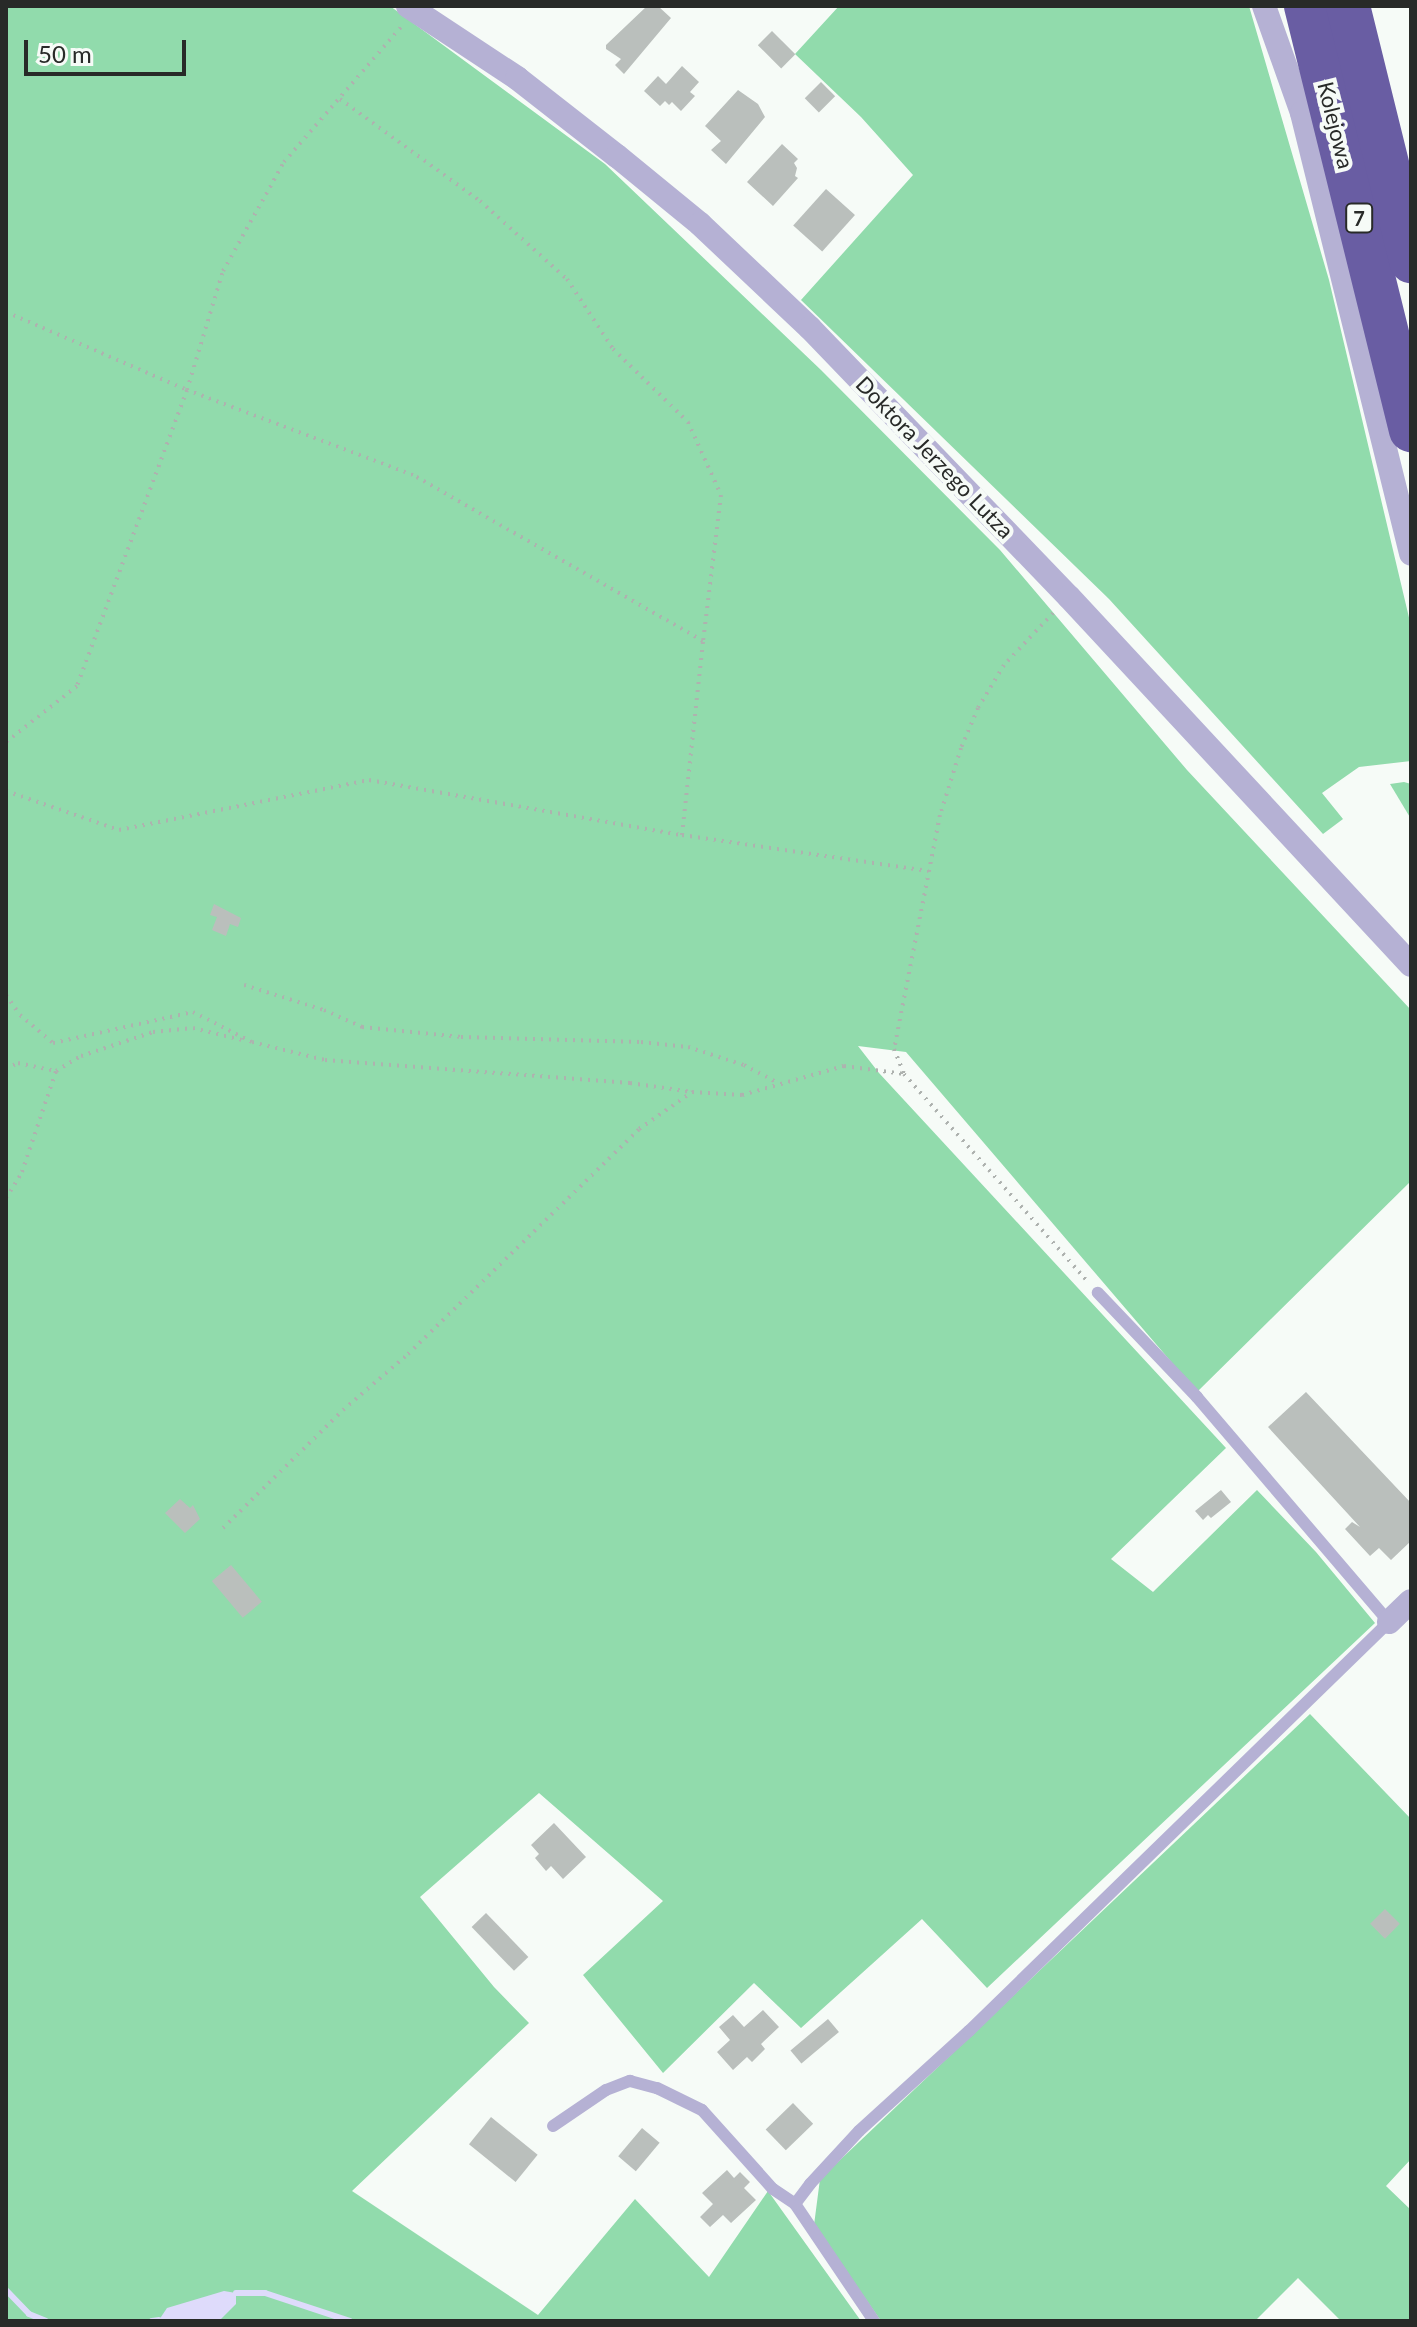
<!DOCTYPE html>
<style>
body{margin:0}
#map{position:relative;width:1417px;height:2327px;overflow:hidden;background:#f6fbf7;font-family:Lato,sans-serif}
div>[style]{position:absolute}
.green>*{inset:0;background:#91dbac}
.water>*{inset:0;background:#dedbfb}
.stream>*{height:6px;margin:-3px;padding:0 3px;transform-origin:3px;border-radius:3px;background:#dedbfb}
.building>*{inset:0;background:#babfbc;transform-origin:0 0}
.path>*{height:4px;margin-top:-2px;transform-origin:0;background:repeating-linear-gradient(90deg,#aeb2af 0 2px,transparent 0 8px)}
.lane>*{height:12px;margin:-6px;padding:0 6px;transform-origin:6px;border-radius:6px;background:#b5b1d4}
.street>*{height:24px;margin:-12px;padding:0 12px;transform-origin:12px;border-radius:12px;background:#b5b1d4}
.highway>*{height:44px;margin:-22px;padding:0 22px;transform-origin:22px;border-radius:22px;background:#695da3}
span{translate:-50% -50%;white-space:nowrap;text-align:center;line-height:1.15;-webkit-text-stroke:8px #f6fbf7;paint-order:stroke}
.shield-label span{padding:2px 6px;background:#f6fbf7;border:2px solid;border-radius:6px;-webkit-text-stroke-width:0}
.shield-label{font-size:20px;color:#282a28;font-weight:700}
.street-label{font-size:22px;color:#282a28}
.frame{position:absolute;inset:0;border:8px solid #282a28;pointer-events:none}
.scale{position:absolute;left:24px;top:40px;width:162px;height:36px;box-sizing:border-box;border:4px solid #282a28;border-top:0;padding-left:10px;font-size:24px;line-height:28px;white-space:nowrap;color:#282a28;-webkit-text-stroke:6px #f6fbf7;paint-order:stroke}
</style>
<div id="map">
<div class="green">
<div style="clip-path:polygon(6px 6px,390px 6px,605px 164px,821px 370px,1000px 550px,1187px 770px,1411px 1010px,1411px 1181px,1197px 1392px,906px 1052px,858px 1046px,879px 1073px,1226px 1448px,1111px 1559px,1153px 1592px,1257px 1490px,1316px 1552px,1375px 1623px,987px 1988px,922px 1919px,801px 2028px,754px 1983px,663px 2073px,583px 1975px,663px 1901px,539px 1793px,420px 1897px,494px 1987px,529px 2023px,352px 2191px,538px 2315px,635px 2199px,709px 2277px,768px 2191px,861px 2321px,6px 2321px)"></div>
<div style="clip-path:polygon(839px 6px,1249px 6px,1329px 280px,1411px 626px,1411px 761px,1359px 767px,1322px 793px,1343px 819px,1323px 834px,1109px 599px,801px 300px,913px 175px,861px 117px,795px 54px)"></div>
<div style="clip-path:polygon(1404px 782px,1411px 784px,1411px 819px,1390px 784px)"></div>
<div style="clip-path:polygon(1310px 1714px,1411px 1819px,1411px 2159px,1386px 2186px,1411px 2210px,1411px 2321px,1341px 2321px,1298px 2278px,1255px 2321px,881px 2321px,814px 2225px,820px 2179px)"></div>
</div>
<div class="water">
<div style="clip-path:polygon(224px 2291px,236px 2293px,236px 2304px,219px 2321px,159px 2320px,167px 2308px)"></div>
</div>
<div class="stream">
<div style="left:6px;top:2290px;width:33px;rotate:46deg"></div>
<div style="left:29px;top:2314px;width:18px;rotate:22deg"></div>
<div style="left:236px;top:2293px;width:29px"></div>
<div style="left:265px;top:2293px;width:89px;rotate:18.2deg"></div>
<div style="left:152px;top:2321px;width:7px;rotate:-8deg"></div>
</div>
<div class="building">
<div style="clip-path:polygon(647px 6px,658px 6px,671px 18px,624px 74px,615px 65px,621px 59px,606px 49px,606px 45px)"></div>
<div style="left:772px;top:31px;width:33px;height:20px;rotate:45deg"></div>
<div style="clip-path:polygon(682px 66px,699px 82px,690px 92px,695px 96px,681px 111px,672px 102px,669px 105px,665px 101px,660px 106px,644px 91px,658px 76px,666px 84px)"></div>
<div style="left:821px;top:82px;width:20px;height:23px;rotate:45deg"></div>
<div style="clip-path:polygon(738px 90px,758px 104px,765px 117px,726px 164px,711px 150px,721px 141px,705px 126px)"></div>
<div style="clip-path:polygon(782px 144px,798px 159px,794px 163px,797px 168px,795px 176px,798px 178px,773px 206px,747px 182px)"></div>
<div style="left:826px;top:189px;width:39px;height:49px;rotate:42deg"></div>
<div style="clip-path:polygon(214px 904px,241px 918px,238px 927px,230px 924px,226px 936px,212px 930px,217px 917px,210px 915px)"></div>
<div style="clip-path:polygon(1306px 1392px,1411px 1503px,1411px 1541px,1391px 1560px,1379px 1548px,1370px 1556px,1345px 1529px,1352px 1522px,1360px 1527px,1268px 1427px)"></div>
<div style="clip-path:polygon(1221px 1490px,1231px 1502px,1211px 1518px,1208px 1515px,1203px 1520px,1195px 1511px)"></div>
<div style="clip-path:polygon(180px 1499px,190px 1508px,193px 1505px,200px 1519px,185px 1533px,165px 1513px)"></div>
<div style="left:231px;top:1565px;width:48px;height:25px;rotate:50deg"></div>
<div style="clip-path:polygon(554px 1823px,586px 1857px,563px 1879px,551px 1866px,546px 1871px,535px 1858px,539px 1854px,531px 1845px)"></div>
<div style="left:1385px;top:1909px;width:21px;height:21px;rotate:45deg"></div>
<div style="left:486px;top:1913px;width:61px;height:20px;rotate:46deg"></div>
<div style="clip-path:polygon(763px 2010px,779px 2027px,761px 2044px,765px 2049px,752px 2062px,747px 2057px,733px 2070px,717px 2052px,730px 2040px,719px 2027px,733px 2015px,744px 2027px)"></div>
<div style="left:828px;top:2019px;width:17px;height:49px;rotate:50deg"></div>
<div style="left:793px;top:2103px;width:29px;height:38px;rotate:46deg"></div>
<div style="left:491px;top:2117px;width:60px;height:35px;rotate:39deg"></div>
<div style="left:642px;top:2128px;width:23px;height:37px;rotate:40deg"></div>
<div style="clip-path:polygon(727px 2170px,734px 2178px,740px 2172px,750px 2182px,744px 2188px,756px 2200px,731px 2223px,723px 2215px,710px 2227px,700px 2217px,713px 2204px,702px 2193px)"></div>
</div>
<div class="path">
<div style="left:340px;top:99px;width:173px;rotate:36.1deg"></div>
<div style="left:480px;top:201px;width:117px;rotate:41.9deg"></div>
<div style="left:567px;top:279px;width:84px;rotate:56.7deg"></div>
<div style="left:613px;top:349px;width:105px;rotate:44.2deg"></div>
<div style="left:688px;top:422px;width:80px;rotate:65.7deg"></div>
<div style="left:721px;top:495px;width:147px;rotate:97deg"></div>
<div style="left:6px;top:312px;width:197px;rotate:23.3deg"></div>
<div style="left:187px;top:390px;width:316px;rotate:110.4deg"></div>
<div style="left:77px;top:686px;width:90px;rotate:141.7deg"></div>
<div style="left:1053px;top:613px;width:71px;rotate:133.3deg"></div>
<div style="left:1004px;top:665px;width:50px;rotate:121.2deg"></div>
<div style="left:978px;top:708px;width:43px;rotate:113deg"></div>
<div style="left:961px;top:748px;width:70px;rotate:107.4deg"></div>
<div style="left:940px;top:815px;width:238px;rotate:101.1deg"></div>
<div style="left:894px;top:1049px;width:27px;rotate:68deg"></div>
<div style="left:904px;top:1074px;width:278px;rotate:48.5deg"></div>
<div style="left:6px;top:791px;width:120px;rotate:19deg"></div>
<div style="left:119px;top:830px;width:255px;rotate:-11.3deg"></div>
<div style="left:369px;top:780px;width:318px;rotate:10deg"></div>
<div style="left:682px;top:835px;width:195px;rotate:-83.8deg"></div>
<div style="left:703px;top:641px;width:334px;rotate:-150.2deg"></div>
<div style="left:413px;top:475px;width:241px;rotate:-159.4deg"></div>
<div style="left:187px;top:390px;width:124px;rotate:-73.2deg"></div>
<div style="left:223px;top:271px;width:125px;rotate:-60.8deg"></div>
<div style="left:284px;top:162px;width:180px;rotate:-49.1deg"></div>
<div style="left:682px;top:835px;width:249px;rotate:8.3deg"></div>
<div style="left:244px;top:985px;width:84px;rotate:17.4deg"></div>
<div style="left:324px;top:1010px;width:42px;rotate:24.1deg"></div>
<div style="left:362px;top:1027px;width:100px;rotate:5.8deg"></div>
<div style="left:461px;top:1037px;width:180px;rotate:1.6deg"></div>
<div style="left:641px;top:1042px;width:47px;rotate:6.1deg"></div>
<div style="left:688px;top:1047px;width:59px;rotate:17.8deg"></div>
<div style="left:744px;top:1065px;width:38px;rotate:28deg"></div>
<div style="left:6px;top:995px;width:24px;rotate:55deg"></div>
<div style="left:20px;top:1015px;width:43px;rotate:40.3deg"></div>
<div style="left:53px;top:1043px;width:143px;rotate:-12.5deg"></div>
<div style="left:193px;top:1012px;width:66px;rotate:27deg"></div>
<div style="left:252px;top:1042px;width:75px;rotate:13.9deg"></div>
<div style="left:325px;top:1060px;width:306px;rotate:4.3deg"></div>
<div style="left:630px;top:1083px;width:63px;rotate:8.3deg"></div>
<div style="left:692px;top:1092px;width:50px;rotate:3.4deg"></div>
<div style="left:742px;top:1095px;width:106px;rotate:-15.9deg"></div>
<div style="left:844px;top:1066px;width:61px;rotate:7.6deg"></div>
<div style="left:6px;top:1069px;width:13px;rotate:-27deg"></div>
<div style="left:18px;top:1063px;width:39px;rotate:12deg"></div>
<div style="left:6px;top:1198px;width:31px;rotate:-58deg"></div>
<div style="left:22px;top:1172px;width:107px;rotate:-71.4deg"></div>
<div style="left:56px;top:1071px;width:29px;rotate:-31deg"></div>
<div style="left:81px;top:1056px;width:76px;rotate:-18.4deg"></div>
<div style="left:153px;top:1032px;width:40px;rotate:-5.7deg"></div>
<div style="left:193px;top:1028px;width:50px;rotate:13.8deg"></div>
<div style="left:223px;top:1528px;width:168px;rotate:-44.5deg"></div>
<div style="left:343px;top:1410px;width:86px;rotate:-40.7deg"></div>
<div style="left:408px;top:1354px;width:322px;rotate:-44.2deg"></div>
<div style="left:639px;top:1129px;width:65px;rotate:-34.9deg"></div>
</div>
<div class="lane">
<div style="left:553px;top:2126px;width:64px;rotate:-34.2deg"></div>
<div style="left:606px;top:2090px;width:26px;rotate:-21deg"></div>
<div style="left:630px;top:2081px;width:28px;rotate:15deg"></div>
<div style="left:657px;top:2088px;width:50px;rotate:26.1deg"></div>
<div style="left:702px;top:2110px;width:106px;rotate:48.1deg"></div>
<div style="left:773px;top:2189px;width:27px;rotate:34deg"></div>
<div style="left:874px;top:2321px;width:141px;rotate:-124deg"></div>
<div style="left:795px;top:2204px;width:25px;rotate:-53deg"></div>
<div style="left:810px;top:2184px;width:72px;rotate:-47.2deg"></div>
<div style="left:859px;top:2131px;width:149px;rotate:-42.3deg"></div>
<div style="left:969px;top:2031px;width:586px;rotate:-44.24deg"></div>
<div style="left:1389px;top:1622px;width:296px;rotate:-130.5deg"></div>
<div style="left:1197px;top:1397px;width:144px;rotate:-133.6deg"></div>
</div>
<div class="street">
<div style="left:408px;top:6px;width:131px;rotate:33.4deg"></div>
<div style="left:517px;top:78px;width:127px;rotate:38deg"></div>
<div style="left:617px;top:156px;width:107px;rotate:39.3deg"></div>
<div style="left:700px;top:224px;width:151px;rotate:43.4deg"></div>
<div style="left:810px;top:328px;width:373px;rotate:46.1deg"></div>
<div style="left:1069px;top:597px;width:502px;rotate:47.1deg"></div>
<div style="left:1264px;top:6px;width:114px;rotate:70.4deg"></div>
<div style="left:1302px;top:113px;width:454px;rotate:76.1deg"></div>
<div style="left:1389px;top:1622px;width:30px;rotate:-44deg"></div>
</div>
<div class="highway">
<div style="left:1306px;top:6px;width:437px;rotate:76.1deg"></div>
<div style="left:1348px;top:6px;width:263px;rotate:76.1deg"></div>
</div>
<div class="shield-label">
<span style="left:1359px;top:218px">7</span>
</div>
<div class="street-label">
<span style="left:1336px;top:125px;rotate:76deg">Kolejowa</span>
<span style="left:935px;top:457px;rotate:46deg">Doktora Jerzego Lutza</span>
</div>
<div class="frame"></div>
<div class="scale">50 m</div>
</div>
